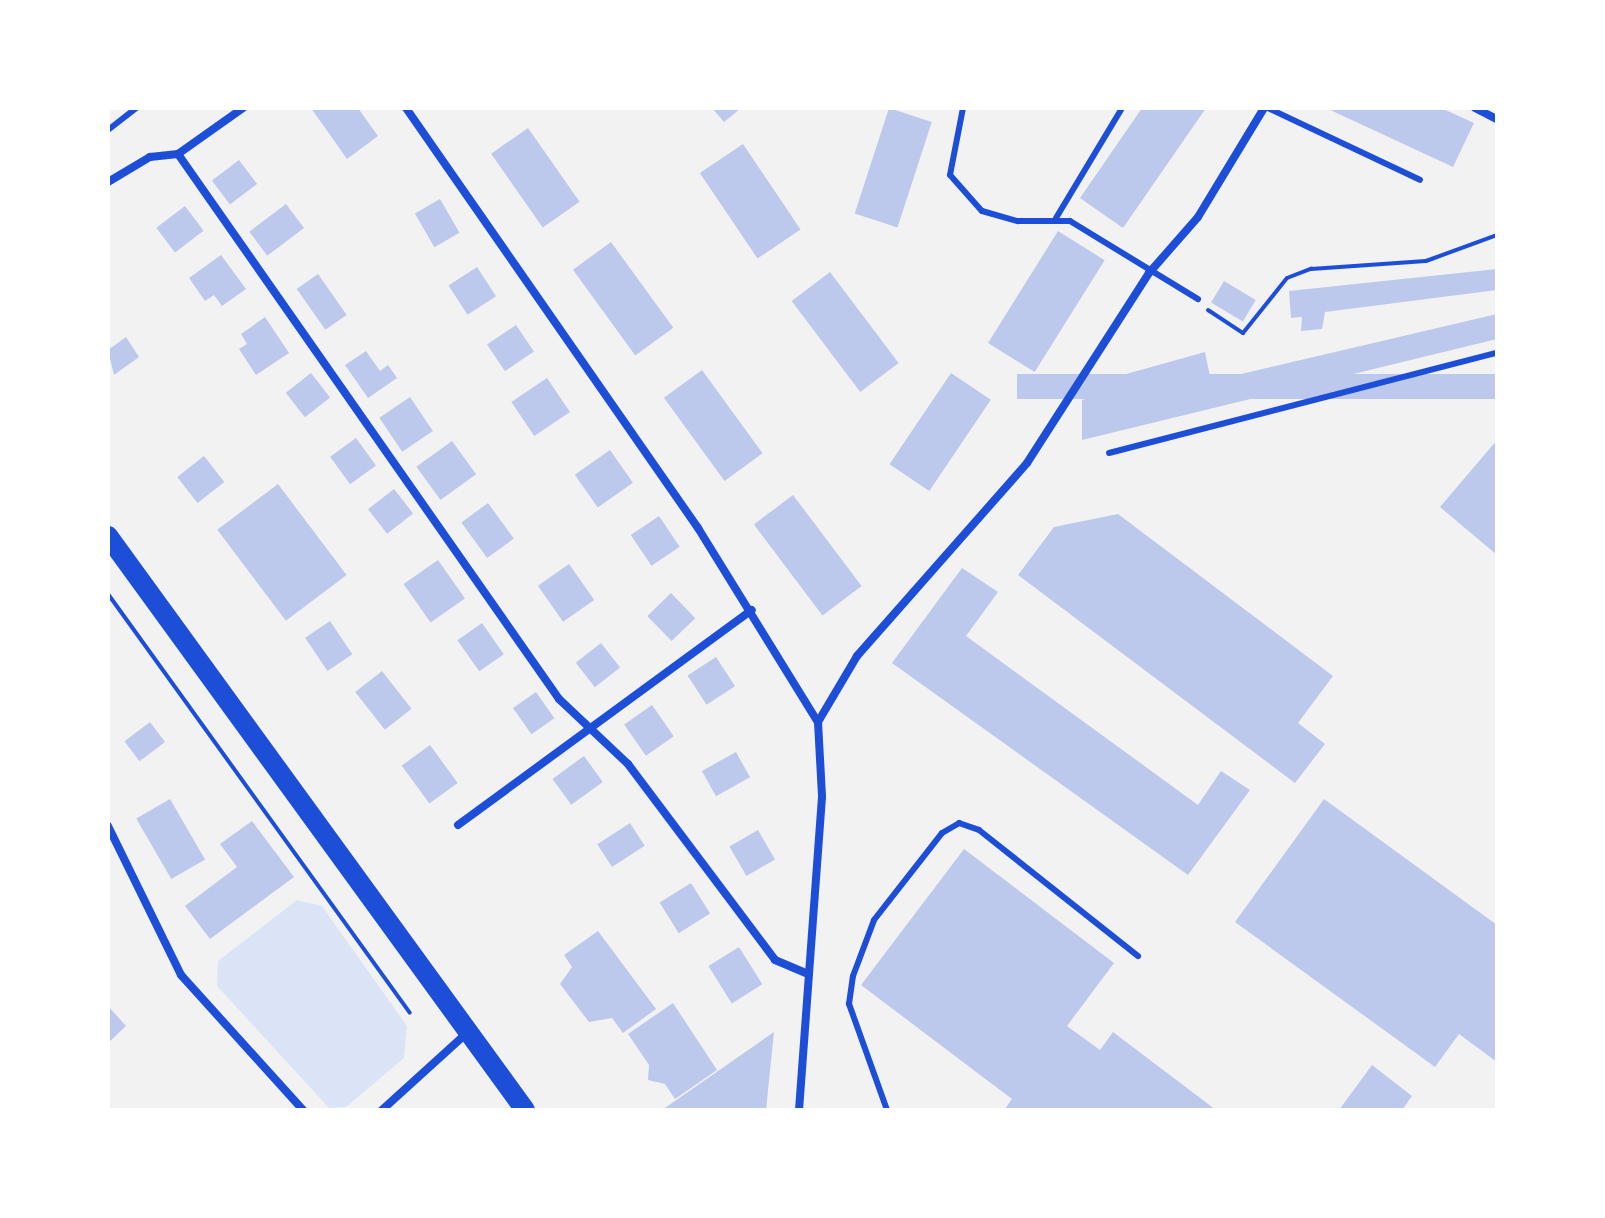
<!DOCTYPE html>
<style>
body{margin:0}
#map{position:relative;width:1605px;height:1218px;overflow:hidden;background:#f2f2f2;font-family:"DM Sans",sans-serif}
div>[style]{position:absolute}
.green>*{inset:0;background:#dbe4f7}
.building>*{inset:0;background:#bdc9ec;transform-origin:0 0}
.path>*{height:4px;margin:-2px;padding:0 2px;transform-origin:2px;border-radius:2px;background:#1d4ed8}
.service>*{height:6px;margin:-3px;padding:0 3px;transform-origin:3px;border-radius:3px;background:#1d4ed8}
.minor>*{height:8px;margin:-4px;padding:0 4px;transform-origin:4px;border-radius:4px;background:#1d4ed8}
.primary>*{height:20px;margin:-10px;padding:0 10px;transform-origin:10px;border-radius:10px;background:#1d4ed8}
span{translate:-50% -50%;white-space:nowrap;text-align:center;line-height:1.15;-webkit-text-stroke:6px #fff;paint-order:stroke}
.frame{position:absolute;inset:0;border:110px solid #fff;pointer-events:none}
</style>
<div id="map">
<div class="green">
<div style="clip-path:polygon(297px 900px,322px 906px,407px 1026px,404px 1058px,346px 1107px,329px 1108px,217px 986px,218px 961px)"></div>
</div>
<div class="building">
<div style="clip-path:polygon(311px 108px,358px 108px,378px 136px,347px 159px)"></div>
<div style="clip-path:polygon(712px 108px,741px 108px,724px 122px)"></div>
<div style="left:889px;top:108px;width:45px;height:111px;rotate:18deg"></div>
<div style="clip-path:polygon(1142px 108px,1206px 108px,1123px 228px,1080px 198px)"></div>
<div style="clip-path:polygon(1326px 108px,1441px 108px,1474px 123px,1453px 167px)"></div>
<div style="left:528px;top:128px;width:90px;height:45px;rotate:55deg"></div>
<div style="left:743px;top:144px;width:103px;height:52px;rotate:56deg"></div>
<div style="left:239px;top:160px;width:30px;height:34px;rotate:53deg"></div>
<div style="left:440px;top:199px;width:39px;height:29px;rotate:60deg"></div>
<div style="left:286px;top:204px;width:30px;height:46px;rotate:53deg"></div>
<div style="left:185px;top:206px;width:31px;height:36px;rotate:53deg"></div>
<div style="left:1058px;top:231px;width:55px;height:132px;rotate:32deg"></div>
<div style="left:611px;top:242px;width:106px;height:47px;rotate:54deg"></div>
<div style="clip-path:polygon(221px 255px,246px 289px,222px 306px,214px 295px,205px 301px,189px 278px)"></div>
<div style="left:477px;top:267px;width:35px;height:34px;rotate:57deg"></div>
<div style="clip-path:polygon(1497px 269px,1497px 290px,1325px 312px,1322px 329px,1301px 331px,1302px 317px,1291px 318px,1289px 291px)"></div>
<div style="left:830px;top:272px;width:114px;height:48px;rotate:53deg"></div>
<div style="left:318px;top:274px;width:50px;height:26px;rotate:55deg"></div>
<div style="left:1224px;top:281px;width:37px;height:25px;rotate:31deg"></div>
<div style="clip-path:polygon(1497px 314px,1497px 339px,1082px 440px,1082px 400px,1121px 388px,1119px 376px,1205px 352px,1211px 381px)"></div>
<div style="clip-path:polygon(265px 317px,289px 353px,256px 375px,239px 349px,247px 344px,241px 334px)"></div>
<div style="left:516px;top:325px;width:32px;height:35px;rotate:56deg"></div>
<div style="clip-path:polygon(126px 337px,139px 357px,114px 375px,108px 350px)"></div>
<div style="clip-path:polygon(366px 351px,380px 371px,388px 365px,397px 378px,368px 398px,345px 365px)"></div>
<div style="left:702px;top:370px;width:103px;height:47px;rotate:54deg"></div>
<div style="left:311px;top:373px;width:31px;height:32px;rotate:52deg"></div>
<div style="left:951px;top:373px;width:48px;height:110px;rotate:34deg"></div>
<div style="left:1497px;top:374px;width:25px;height:480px;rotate:90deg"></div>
<div style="left:547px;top:378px;width:41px;height:43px;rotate:56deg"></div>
<div style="left:410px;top:397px;width:41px;height:37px;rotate:56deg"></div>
<div style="left:356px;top:438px;width:34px;height:32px;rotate:54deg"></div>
<div style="clip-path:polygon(1497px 440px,1497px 555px,1440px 507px)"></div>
<div style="left:452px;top:441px;width:41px;height:44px;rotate:54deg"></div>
<div style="left:610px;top:450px;width:40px;height:43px;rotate:55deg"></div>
<div style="left:204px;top:456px;width:33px;height:34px;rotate:52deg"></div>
<div style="left:278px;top:484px;width:114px;height:76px;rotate:53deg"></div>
<div style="left:394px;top:489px;width:31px;height:33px;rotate:52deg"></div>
<div style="left:793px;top:495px;width:114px;height:49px;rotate:53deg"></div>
<div style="left:488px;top:503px;width:44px;height:33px;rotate:54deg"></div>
<div style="clip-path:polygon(1118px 514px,1333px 676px,1298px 723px,1325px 744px,1295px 783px,1018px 575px,1054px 527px)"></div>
<div style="left:659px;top:516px;width:37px;height:34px;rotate:56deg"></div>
<div style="left:438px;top:560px;width:47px;height:42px;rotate:55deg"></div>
<div style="left:569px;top:564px;width:44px;height:38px;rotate:55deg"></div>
<div style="clip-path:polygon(962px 568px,998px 592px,966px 636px,1198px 805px,1221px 771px,1250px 790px,1188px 875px,892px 663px)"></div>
<div style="left:671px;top:593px;width:35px;height:33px;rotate:46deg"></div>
<div style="left:330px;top:621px;width:40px;height:30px;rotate:56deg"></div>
<div style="left:482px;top:623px;width:38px;height:30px;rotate:55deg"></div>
<div style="left:601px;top:643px;width:31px;height:32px;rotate:52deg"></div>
<div style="left:716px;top:657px;width:35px;height:34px;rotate:57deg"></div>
<div style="left:382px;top:671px;width:48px;height:34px;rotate:52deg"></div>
<div style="left:536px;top:692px;width:32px;height:28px;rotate:55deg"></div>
<div style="left:652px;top:705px;width:38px;height:34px;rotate:55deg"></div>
<div style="left:150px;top:722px;width:25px;height:32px;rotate:53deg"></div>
<div style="left:430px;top:745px;width:47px;height:35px;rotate:54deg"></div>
<div style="left:736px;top:752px;width:29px;height:39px;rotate:61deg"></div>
<div style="left:584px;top:756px;width:32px;height:39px;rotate:54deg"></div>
<div style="left:170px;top:799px;width:70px;height:39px;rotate:60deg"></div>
<div style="clip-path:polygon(1324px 799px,1497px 925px,1497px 1062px,1459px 1034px,1435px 1067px,1235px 922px)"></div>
<div style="clip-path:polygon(252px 821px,294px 877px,210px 939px,185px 906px,237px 867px,220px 844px)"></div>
<div style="left:630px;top:823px;width:27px;height:39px;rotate:57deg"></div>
<div style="left:758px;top:830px;width:34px;height:33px;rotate:60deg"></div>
<div style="clip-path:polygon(964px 849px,1114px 963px,1067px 1026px,1100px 1050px,1113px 1032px,1216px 1110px,1004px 1110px,1012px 1099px,861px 985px)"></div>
<div style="left:691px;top:883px;width:36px;height:37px;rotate:58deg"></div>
<div style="clip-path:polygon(598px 931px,656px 1009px,623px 1033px,612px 1018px,589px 1022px,560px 984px,572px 967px,564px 955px)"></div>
<div style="left:739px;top:947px;width:44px;height:36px;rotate:58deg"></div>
<div style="clip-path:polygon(673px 1003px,717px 1070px,675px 1099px,665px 1084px,648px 1080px,649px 1065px,628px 1034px)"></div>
<div style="clip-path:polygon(108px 1006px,126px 1026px,108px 1043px)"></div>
<div style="clip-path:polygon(774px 1032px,766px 1110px,662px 1110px)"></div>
<div style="clip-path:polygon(1372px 1065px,1412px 1096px,1402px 1110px,1339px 1110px)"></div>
</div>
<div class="path">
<div style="left:1208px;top:310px;width:42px;rotate:33.3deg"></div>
<div style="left:1243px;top:333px;width:70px;rotate:-51.3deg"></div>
<div style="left:1287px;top:278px;width:26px;rotate:-21deg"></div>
<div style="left:1311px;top:269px;width:115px;rotate:-4deg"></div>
<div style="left:1426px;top:261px;width:76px;rotate:-20.1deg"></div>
<div style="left:108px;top:594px;width:516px;rotate:54.22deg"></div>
</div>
<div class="service">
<div style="left:963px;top:108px;width:68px;rotate:101deg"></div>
<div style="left:950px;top:175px;width:48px;rotate:48.4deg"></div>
<div style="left:982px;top:211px;width:37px;rotate:16deg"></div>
<div style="left:1018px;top:221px;width:52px"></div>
<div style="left:1070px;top:221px;width:150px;rotate:31.4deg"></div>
<div style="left:1268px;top:108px;width:168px;rotate:25.3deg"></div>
<div style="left:108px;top:130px;width:36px;rotate:-38deg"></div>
<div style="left:1056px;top:218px;width:128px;rotate:-59deg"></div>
<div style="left:1109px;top:453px;width:401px;rotate:-14.5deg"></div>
<div style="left:887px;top:1110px;width:113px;rotate:-109.7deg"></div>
<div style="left:849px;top:1004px;width:28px;rotate:-82deg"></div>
<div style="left:853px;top:976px;width:60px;rotate:-69.4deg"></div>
<div style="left:874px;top:920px;width:110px;rotate:-52deg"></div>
<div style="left:942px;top:833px;width:20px;rotate:-30deg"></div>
<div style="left:959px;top:823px;width:21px;rotate:19deg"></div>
<div style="left:979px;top:830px;width:203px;rotate:38.4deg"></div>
</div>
<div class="minor">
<div style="left:406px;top:108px;width:512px;rotate:55.19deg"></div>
<div style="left:698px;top:528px;width:228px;rotate:58.3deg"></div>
<div style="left:818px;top:722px;width:75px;rotate:86.9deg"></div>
<div style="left:822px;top:797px;width:314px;rotate:94.2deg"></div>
<div style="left:1475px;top:108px;width:25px;rotate:27deg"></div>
<div style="left:178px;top:154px;width:665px;rotate:55.04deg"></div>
<div style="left:559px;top:699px;width:95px;rotate:43.3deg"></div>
<div style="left:628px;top:764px;width:245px;rotate:53.1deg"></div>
<div style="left:775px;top:960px;width:34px;rotate:23deg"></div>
<div style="left:108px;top:182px;width:49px;rotate:-30.8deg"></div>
<div style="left:150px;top:157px;width:28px;rotate:-6deg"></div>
<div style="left:178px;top:154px;width:80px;rotate:-35.3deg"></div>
<div style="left:818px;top:722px;width:77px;rotate:-59.4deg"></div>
<div style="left:857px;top:656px;width:257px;rotate:-48.6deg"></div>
<div style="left:1027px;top:463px;width:226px;rotate:-57.3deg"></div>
<div style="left:1149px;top:273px;width:74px;rotate:-48.8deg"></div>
<div style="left:1198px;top:217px;width:127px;rotate:-58.8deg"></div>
<div style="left:458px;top:825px;width:364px;rotate:-36.2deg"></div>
<div style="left:108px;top:826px;width:166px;rotate:63.9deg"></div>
<div style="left:181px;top:975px;width:182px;rotate:47.9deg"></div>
<div style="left:382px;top:1110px;width:116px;rotate:-42.2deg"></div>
</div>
<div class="primary">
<div style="left:108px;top:536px;width:709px;rotate:54deg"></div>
</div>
<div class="frame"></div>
</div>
